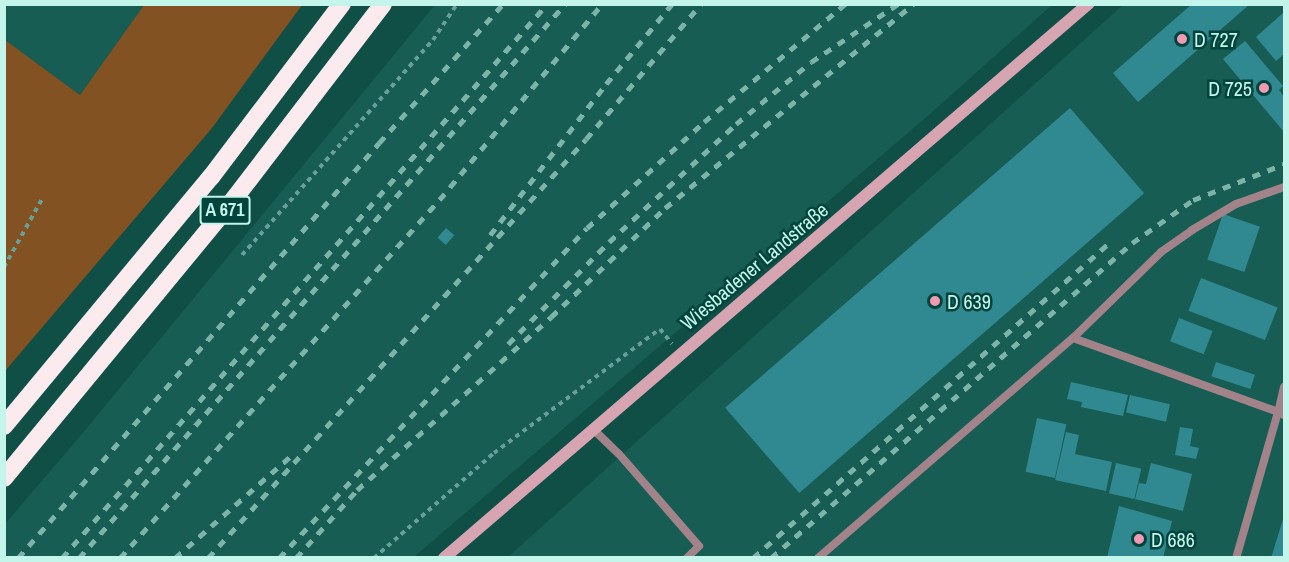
<!DOCTYPE html>
<meta charset="utf-8">
<style>
body{margin:0}
#map{position:relative;width:1289px;height:562px;overflow:hidden;background:#104f46;font-family:"Archivo Narrow",sans-serif}
div>[style]{position:absolute}
.built>*{inset:0;background:#185d54}
.green>*{inset:0;background:#825223}
.building>*{inset:0;background:#308990;transform-origin:0 0}
.path>*{height:4px;margin-top:-2px;transform-origin:0;background:repeating-linear-gradient(90deg,#67a097 0 4.5px,transparent 0 9px)}
.service>*{height:8px;margin:-4px;padding:0 4px;transform-origin:4px;border-radius:4px;background:#a2838a}
.secondary>*{height:12px;margin:-6px;padding:0 6px;transform-origin:6px;border-radius:6px;background:#d7a5b2}
.motorway>*{height:18px;margin:-9px;padding:0 9px;transform-origin:9px;border-radius:9px;background:#fbebef}
.rail>*{height:4.5px;margin-top:-2.25px;transform-origin:0;background:repeating-linear-gradient(90deg,#7db4aa 0 8px,transparent 0 16px)}
.dots>*{width:16px;height:16px;translate:-50% -50%;box-sizing:border-box;border:3px solid #00443c;border-radius:50%}
span{translate:-50% -50%;white-space:nowrap;text-align:center;line-height:1.15;-webkit-text-stroke:5px #00443c;paint-order:stroke}
.shield-label span{padding:2px 4px;background:#00443c;border:2px solid;border-radius:4px;-webkit-text-stroke-width:0}
.shield-label{font-size:18px;color:#c3f5eb;font-weight:700}
.poi-label{font-size:20px;color:#c3f5eb}
.left{translate:0 -50%;text-align:left}
.right{translate:-100% -50%;text-align:right}
.street-label{font-size:20px;color:#c3f5eb}
.frame{position:absolute;inset:0;border:6px solid #c3f5eb;pointer-events:none}
</style>
<div id="map">
<div class="built">
<div style="clip-path:polygon(5px 5px,144px 5px,80px 95px,5px 40px)"></div>
<div style="clip-path:polygon(435px 5px,1052px 5px,931px 113px,414px 557px,5px 558px,5px 524px,82px 434px)"></div>
<div style="clip-path:polygon(1123px 5px,1284px 5px,1284px 557px,507px 558px)"></div>
</div>
<div class="green">
<div style="clip-path:polygon(144px 5px,302px 5px,212px 128px,5px 371px,5px 40px,80px 95px)"></div>
</div>
<div class="building">
<div style="clip-path:polygon(1192px 4px,1250px 4px,1138px 102px,1113px 73px)"></div>
<div style="clip-path:polygon(1284px 12px,1284px 54px,1276px 61px,1256px 37px)"></div>
<div style="clip-path:polygon(1245px 41px,1283px 86px,1279px 90px,1284px 97px,1284px 132px,1223px 59px)"></div>
<div style="left:1070px;top:108px;width:113px;height:457px;rotate:49deg"></div>
<div style="left:1223px;top:214px;width:39px;height:48px;rotate:19deg"></div>
<div style="left:446px;top:228px;width:11px;height:13px;rotate:41deg"></div>
<div style="left:1201px;top:278px;width:82px;height:35px;rotate:21deg"></div>
<div style="left:1179px;top:318px;width:36px;height:25px;rotate:21deg"></div>
<div style="left:1216px;top:362px;width:41px;height:15px;rotate:18deg"></div>
<div style="clip-path:polygon(1071px 382px,1128px 395px,1123px 416px,1081px 407px,1082px 402px,1067px 399px)"></div>
<div style="left:1130px;top:395px;width:41px;height:18px;rotate:13deg"></div>
<div style="left:1037px;top:418px;width:30px;height:55px;rotate:12deg"></div>
<div style="clip-path:polygon(1180px 427px,1193px 429px,1190px 446px,1199px 448px,1196px 459px,1175px 455px)"></div>
<div style="clip-path:polygon(1066px 432px,1079px 435px,1075px 454px,1112px 462px,1106px 491px,1055px 480px)"></div>
<div style="left:1116px;top:463px;width:26px;height:31px;rotate:13deg"></div>
<div style="clip-path:polygon(1151px 463px,1192px 474px,1183px 511px,1135px 499px,1139px 483px,1146px 484px)"></div>
<div style="clip-path:polygon(1119px 506px,1172px 521px,1163px 558px,1107px 558px)"></div>
<div style="clip-path:polygon(1284px 516px,1284px 558px,1271px 558px)"></div>
</div>
<div class="path">
<div style="left:242px;top:255px;width:288px;rotate:-48.4deg"></div>
<div style="left:433px;top:40px;width:43px;rotate:-56.3deg"></div>
<div style="left:4px;top:267px;width:78px;rotate:-60.8deg"></div>
<div style="left:374px;top:558px;width:159px;rotate:-41.2deg"></div>
<div style="left:494px;top:453px;width:207px;rotate:-36.8deg"></div>
<div style="left:660px;top:329px;width:19px;rotate:51deg"></div>
</div>
<div class="service">
<div style="left:1073px;top:338px;width:123px;rotate:-44.3deg"></div>
<div style="left:1161px;top:252px;width:38px;rotate:-35deg"></div>
<div style="left:1192px;top:230px;width:51px;rotate:-30.6deg"></div>
<div style="left:1236px;top:204px;width:51px;rotate:-19.5deg"></div>
<div style="left:1284px;top:387px;width:26px;rotate:103deg"></div>
<div style="left:1278px;top:412px;width:7px;rotate:27deg"></div>
<div style="left:593px;top:429px;width:36px;rotate:44deg"></div>
<div style="left:619px;top:454px;width:122px;rotate:49deg"></div>
<div style="left:699px;top:546px;width:17px;rotate:135deg"></div>
<div style="left:818px;top:558px;width:337px;rotate:-40.8deg"></div>
<div style="left:1073px;top:338px;width:218px;rotate:19.8deg"></div>
<div style="left:1278px;top:412px;width:152px;rotate:106deg"></div>
</div>
<div class="secondary">
<div style="left:444px;top:558px;width:850px;rotate:-40.7deg"></div>
</div>
<div class="motorway">
<div style="left:4px;top:426px;width:324px;rotate:-50.3deg"></div>
<div style="left:211px;top:177px;width:217px;rotate:-52.9deg"></div>
<div style="left:4px;top:478px;width:362px;rotate:-50.5deg"></div>
<div style="left:234px;top:199px;width:245px;rotate:-52.6deg"></div>
</div>
<div class="rail">
<div style="left:490px;top:235px;width:190px;rotate:-52.5deg"></div>
<div style="left:606px;top:84px;width:104px;rotate:-50.5deg"></div>
<div style="left:508px;top:344px;width:144px;rotate:-45.3deg"></div>
<div style="left:609px;top:242px;width:173px;rotate:-42.9deg"></div>
<div style="left:736px;top:124px;width:97px;rotate:-39.6deg"></div>
<div style="left:811px;top:62px;width:105px;rotate:-33.7deg"></div>
<div style="left:18px;top:558px;width:550px;rotate:-48.98deg"></div>
<div style="left:379px;top:143px;width:186px;rotate:-48.3deg"></div>
<div style="left:62px;top:558px;width:736px;rotate:-48.8deg"></div>
<div style="left:79px;top:558px;width:737px;rotate:-48.74deg"></div>
<div style="left:120px;top:558px;width:497px;rotate:-48.3deg"></div>
<div style="left:450px;top:187px;width:238px;rotate:-50.3deg"></div>
<div style="left:175px;top:558px;width:156px;rotate:-41.4deg"></div>
<div style="left:208px;top:558px;width:564px;rotate:-47.94deg"></div>
<div style="left:586px;top:139px;width:177px;rotate:-49.6deg"></div>
<div style="left:279px;top:558px;width:451px;rotate:-47deg"></div>
<div style="left:587px;top:228px;width:158px;rotate:-42.2deg"></div>
<div style="left:704px;top:122px;width:184px;rotate:-39.9deg"></div>
<div style="left:296px;top:558px;width:91px;rotate:-48.1deg"></div>
<div style="left:357px;top:490px;width:260px;rotate:-41.7deg"></div>
<div style="left:551px;top:317px;width:158px;rotate:-43.7deg"></div>
<div style="left:665px;top:208px;width:321px;rotate:-39.4deg"></div>
<div style="left:753px;top:558px;width:478px;rotate:-41.5deg"></div>
<div style="left:771px;top:558px;width:479px;rotate:-41.1deg"></div>
<div style="left:1132px;top:243px;width:75px;rotate:-35.2deg"></div>
<div style="left:1193px;top:200px;width:98px;rotate:-21.6deg"></div>
</div>
<div class="dots">
<div style="left:1182px;top:39px;background:#f19ab2"></div>
<div style="left:1264px;top:88px;background:#f19ab2"></div>
<div style="left:935px;top:301px;background:#f19ab2"></div>
<div style="left:1139px;top:539px;background:#f19ab2"></div>
</div>
<div class="shield-label">
<span style="left:225px;top:210px">A 671</span>
</div>
<div class="poi-label">
<span class="left" style="left:1194px;top:39px">D 727</span>
<span class="right" style="left:1252px;top:88px">D 725</span>
<span class="left" style="left:947px;top:301px">D 639</span>
<span class="left" style="left:1151px;top:539px">D 686</span>
</div>
<div class="street-label">
<span style="left:754px;top:266px;rotate:-40deg">Wiesbadener Landstraße</span>
</div>
<div class="frame"></div>
</div>
